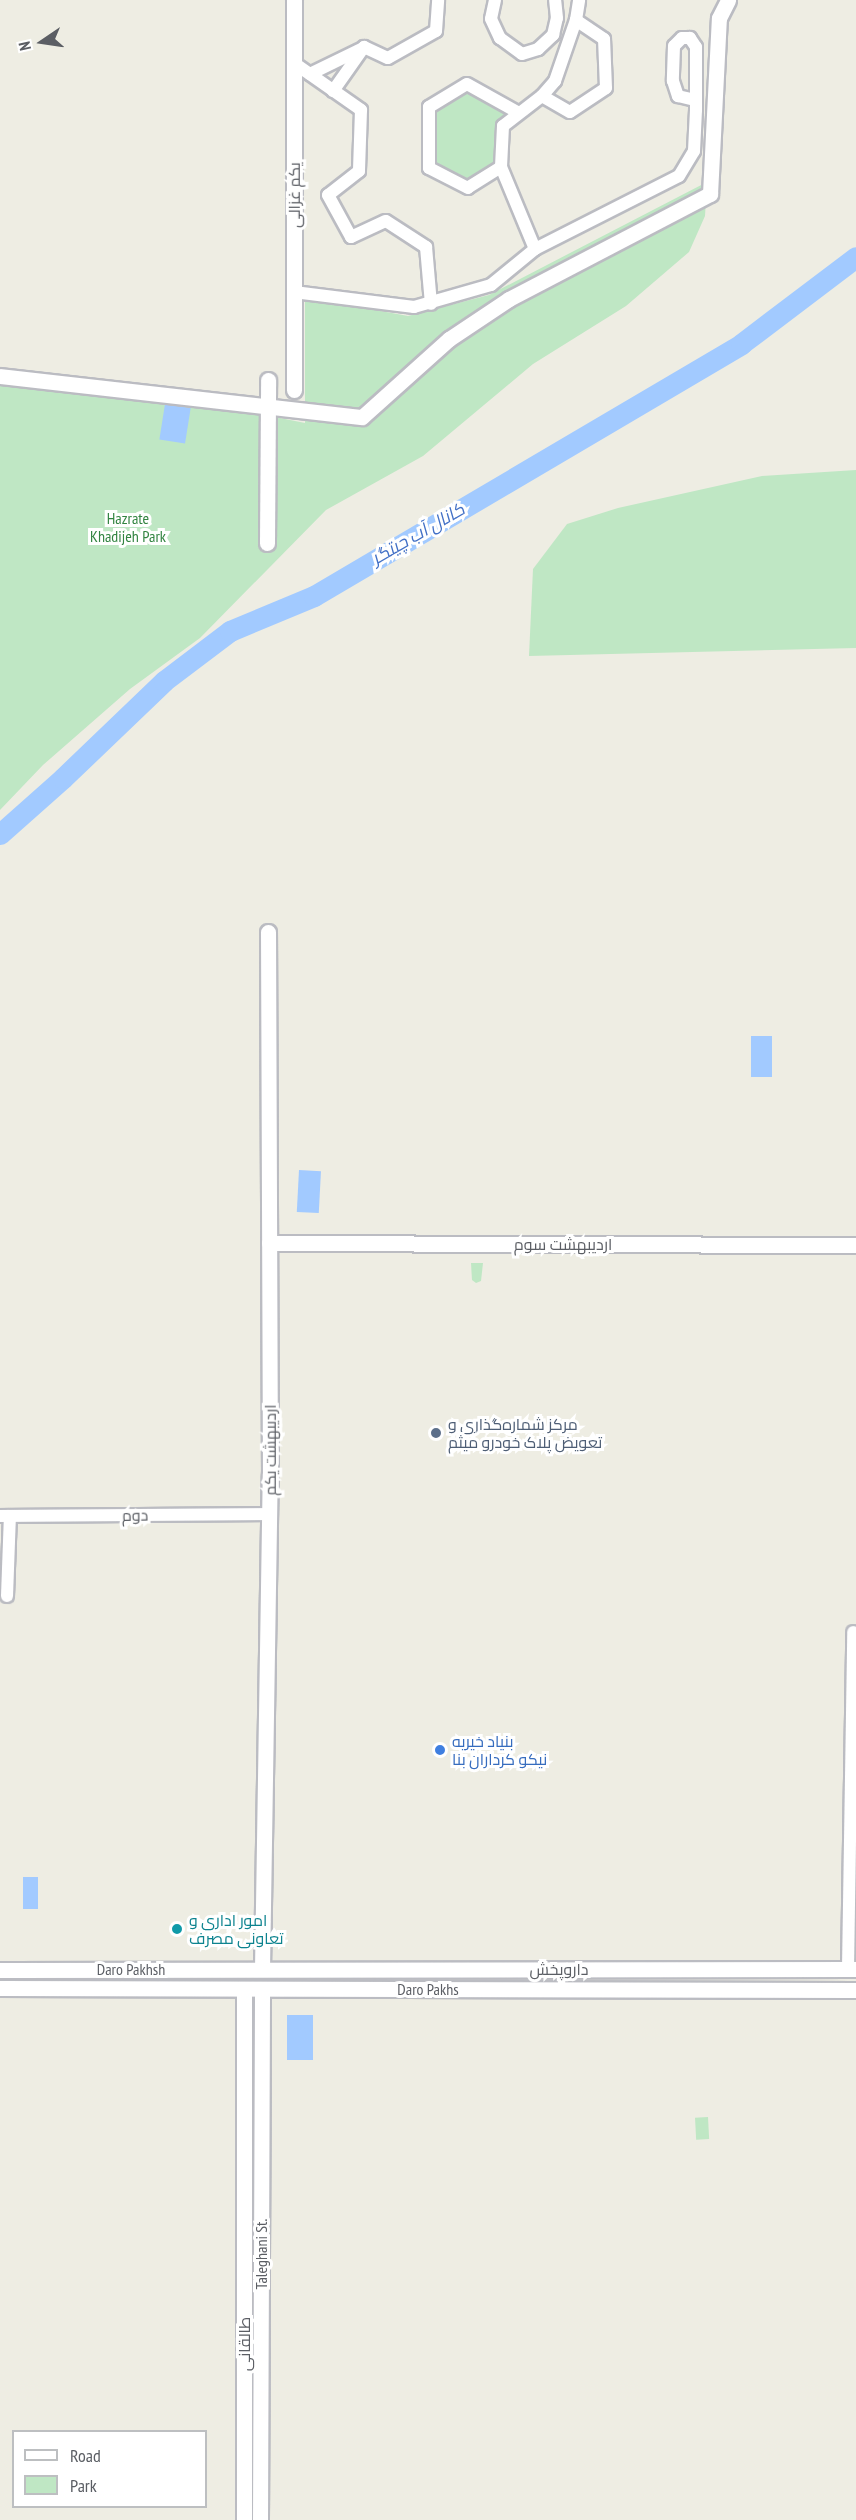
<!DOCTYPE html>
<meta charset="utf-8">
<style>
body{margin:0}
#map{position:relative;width:856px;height:2520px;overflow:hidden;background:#eeede3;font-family:"PT Sans Narrow",Cairo,sans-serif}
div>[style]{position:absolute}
.green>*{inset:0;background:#bfe7c4;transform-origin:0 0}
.water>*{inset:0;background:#a2caff;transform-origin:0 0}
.river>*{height:21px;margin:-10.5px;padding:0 10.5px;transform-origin:10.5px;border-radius:10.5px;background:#a2caff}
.roads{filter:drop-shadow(2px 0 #bbbcc2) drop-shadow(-2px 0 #bbbcc2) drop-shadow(0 2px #bbbcc2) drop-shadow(0 -2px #bbbcc2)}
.minor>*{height:12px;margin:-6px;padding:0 6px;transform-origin:6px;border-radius:6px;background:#fff}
.tertiary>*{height:15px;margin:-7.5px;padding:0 7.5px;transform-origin:7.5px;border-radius:7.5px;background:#fff}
.dots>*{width:16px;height:16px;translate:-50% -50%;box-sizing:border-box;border:3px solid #fff;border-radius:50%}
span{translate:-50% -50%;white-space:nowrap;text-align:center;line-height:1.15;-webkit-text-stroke:6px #fff;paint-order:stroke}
.street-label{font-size:16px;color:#5b5e64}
.park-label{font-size:16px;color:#328441}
.service-label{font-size:16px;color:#4e5e75}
.left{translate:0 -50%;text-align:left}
.shop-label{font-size:16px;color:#366cbe}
.culture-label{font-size:16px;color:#0d838f}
.water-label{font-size:18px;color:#4270c6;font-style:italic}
.legend{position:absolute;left:12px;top:2430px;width:195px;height:78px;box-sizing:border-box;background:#fff;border:2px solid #bdbfc1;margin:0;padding:8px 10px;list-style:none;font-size:18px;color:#5b5e64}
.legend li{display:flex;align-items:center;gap:12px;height:30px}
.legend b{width:30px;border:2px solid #bdbfc1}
.north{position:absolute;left:12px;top:12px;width:60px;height:60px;-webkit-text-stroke:4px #fff;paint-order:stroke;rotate:257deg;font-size:16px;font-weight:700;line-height:24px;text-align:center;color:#5b5e64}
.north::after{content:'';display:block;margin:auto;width:21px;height:27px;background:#5b5e64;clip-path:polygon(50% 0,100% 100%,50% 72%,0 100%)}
</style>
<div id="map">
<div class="green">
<div style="clip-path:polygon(469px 91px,506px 112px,497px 124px,495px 162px,465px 180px,435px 163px,435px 109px)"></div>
<div style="clip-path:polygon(707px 182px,705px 216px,689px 252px,626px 306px,533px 364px,423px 456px,326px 510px,200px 638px,130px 689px,43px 765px,0 810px,0 385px,250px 412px,305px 423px,305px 297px,408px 316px,489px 295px)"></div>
<div style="clip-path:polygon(856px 470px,856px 648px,529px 656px,533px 569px,567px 524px,618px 508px,762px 476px)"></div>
<div style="clip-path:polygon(471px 1263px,483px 1263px,481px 1281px,476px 1283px,472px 1280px)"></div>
<div style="left:708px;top:2117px;width:22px;height:13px;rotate:87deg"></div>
</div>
<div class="water">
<div style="left:165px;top:404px;width:26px;height:36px;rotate:9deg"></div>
<div style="left:751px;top:1036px;width:21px;height:41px"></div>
<div style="left:299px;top:1170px;width:22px;height:42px;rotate:3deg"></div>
<div style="left:23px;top:1877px;width:15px;height:32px"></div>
<div style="left:287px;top:2015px;width:26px;height:45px"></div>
</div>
<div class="river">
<div style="left:0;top:834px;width:84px;rotate:-41.6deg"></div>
<div style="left:63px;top:778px;width:140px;rotate:-43.8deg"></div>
<div style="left:164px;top:681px;width:83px;rotate:-37.1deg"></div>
<div style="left:230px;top:631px;width:91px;rotate:-22.6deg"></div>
<div style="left:314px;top:596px;width:496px;rotate:-30.5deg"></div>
<div style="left:741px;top:344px;width:144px;rotate:-37.1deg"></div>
</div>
<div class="roads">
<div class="minor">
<div style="left:495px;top:0;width:19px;rotate:102deg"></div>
<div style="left:491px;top:19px;width:21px;rotate:65deg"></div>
<div style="left:500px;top:38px;width:27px;rotate:36deg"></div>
<div style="left:522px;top:54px;width:17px;rotate:-17deg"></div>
<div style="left:538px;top:49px;width:21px;rotate:-43deg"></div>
<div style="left:553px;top:35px;width:17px;rotate:-77deg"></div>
<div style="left:557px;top:18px;width:18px;rotate:-96deg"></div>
<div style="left:294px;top:63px;width:82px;rotate:35deg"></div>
<div style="left:361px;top:110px;width:61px;rotate:91.9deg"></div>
<div style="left:359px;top:171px;width:39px;rotate:142deg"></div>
<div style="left:328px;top:195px;width:48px;rotate:61.3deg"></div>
<div style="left:351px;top:237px;width:38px;rotate:-25deg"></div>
<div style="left:386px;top:221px;width:48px;rotate:33deg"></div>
<div style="left:426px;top:247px;width:57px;rotate:85deg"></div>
<div style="left:310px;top:74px;width:59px;rotate:-26.1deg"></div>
<div style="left:333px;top:91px;width:54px;rotate:-54.8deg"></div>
<div style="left:364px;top:47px;width:26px;rotate:25deg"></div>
<div style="left:388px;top:58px;width:55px;rotate:-29.4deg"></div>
<div style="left:436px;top:31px;width:31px;rotate:-86deg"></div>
<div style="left:542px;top:96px;width:32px;rotate:30deg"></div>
<div style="left:570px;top:112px;width:43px;rotate:-33.7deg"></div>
<div style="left:606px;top:88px;width:49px;rotate:-92.3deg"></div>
<div style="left:604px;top:39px;width:34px;rotate:-146deg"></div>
<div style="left:501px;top:167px;width:39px;rotate:148deg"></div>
<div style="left:468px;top:188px;width:44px;rotate:-152.9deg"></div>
<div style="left:429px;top:168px;width:61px;rotate:-90deg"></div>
<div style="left:429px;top:107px;width:44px;rotate:-31.2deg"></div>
<div style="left:467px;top:84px;width:57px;rotate:29.2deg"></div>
<div style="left:535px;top:249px;width:89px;rotate:-112.5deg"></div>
<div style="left:501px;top:167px;width:41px;rotate:-87.2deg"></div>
<div style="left:503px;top:126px;width:49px;rotate:-37.6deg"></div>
<div style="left:542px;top:96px;width:20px;rotate:-49deg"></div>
<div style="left:555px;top:81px;width:65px;rotate:-71deg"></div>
<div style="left:576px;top:20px;width:20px;rotate:-81deg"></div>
<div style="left:294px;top:292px;width:121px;rotate:7.1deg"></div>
<div style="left:414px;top:307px;width:80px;rotate:-15.9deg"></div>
<div style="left:491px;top:285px;width:57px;rotate:-39.3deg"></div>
<div style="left:535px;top:249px;width:161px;rotate:-26.9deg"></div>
<div style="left:679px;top:176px;width:29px;rotate:-59deg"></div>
<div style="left:694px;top:151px;width:41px;rotate:-87.2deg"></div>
<div style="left:696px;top:110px;width:63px;rotate:-90deg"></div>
<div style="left:696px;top:47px;width:11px;rotate:-124deg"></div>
<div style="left:690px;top:38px;width:8px;rotate:180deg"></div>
<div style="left:682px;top:38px;width:11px;rotate:135deg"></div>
<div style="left:674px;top:46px;width:35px;rotate:92deg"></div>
<div style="left:673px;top:81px;width:16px;rotate:72deg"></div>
<div style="left:678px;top:96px;width:18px;rotate:13deg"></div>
<div style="left:0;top:1516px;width:270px;rotate:-0.4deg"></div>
<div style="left:7px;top:1596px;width:80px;rotate:-87.9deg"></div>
<div style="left:848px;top:1968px;width:336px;rotate:-89.1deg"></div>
</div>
<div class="tertiary">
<div style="left:294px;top:0;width:390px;rotate:90deg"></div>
<div style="left:0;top:376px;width:364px;rotate:6.5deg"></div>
<div style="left:362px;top:417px;width:117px;rotate:-41.9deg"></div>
<div style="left:449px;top:339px;width:72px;rotate:-33.7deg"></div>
<div style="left:509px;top:299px;width:227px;rotate:-27.6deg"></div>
<div style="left:710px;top:194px;width:176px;rotate:-87.1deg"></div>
<div style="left:719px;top:18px;width:20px;rotate:-63deg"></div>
<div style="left:267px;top:543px;width:163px;rotate:-89.6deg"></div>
<div style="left:269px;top:1243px;width:587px;rotate:0.2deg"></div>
<div style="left:262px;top:1969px;width:495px;rotate:-89.1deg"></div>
<div style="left:270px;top:1474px;width:542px;rotate:-90.21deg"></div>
<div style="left:0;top:1970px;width:856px;rotate:-0.07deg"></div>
<div style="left:0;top:1988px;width:856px;rotate:0.13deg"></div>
<div style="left:244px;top:2520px;width:531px;rotate:-90deg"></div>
<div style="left:260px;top:2520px;width:531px;rotate:-89.78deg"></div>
</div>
</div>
<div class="dots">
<div style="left:436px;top:1433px;background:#5c6f8a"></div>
<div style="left:440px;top:1750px;background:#3f7fe0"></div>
<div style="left:177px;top:1929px;background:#0f9aa8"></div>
</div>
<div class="street-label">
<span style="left:294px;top:195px;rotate:-90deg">یکم غزالی</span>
<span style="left:563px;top:1244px">اردیبهشت سوم</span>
<span style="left:270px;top:1450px;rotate:-90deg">اردیبهشت یکم</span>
<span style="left:135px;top:1515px;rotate:-1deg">دوم</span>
<span style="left:131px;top:1969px">Daro Pakhsh</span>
<span style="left:559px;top:1969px">داروپخش</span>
<span style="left:428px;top:1989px">Daro Pakhs</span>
<span style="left:261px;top:2254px;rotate:-90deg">Taleghani St.</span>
<span style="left:244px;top:2344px;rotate:-90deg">طالقانی</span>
</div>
<div class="park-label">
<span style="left:128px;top:527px">Hazrate<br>Khadijeh Park</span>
</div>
<div class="service-label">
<span class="left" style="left:448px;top:1433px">مرکز شماره‌گذاری و<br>تعویض پلاک خودرو میثم</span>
</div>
<div class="shop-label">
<span class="left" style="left:452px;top:1750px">بنیاد خیریه<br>نیکو کرداران بنا</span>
</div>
<div class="culture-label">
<span class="left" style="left:189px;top:1929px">امور اداری و<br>تعاونی مصرف</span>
</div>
<div class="water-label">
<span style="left:418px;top:534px;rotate:-30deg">کانال آب چیتگر</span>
</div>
<ul class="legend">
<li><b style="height:8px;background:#fff"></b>Road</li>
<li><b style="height:16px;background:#bfe7c4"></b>Park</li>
</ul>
<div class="north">N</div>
</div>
